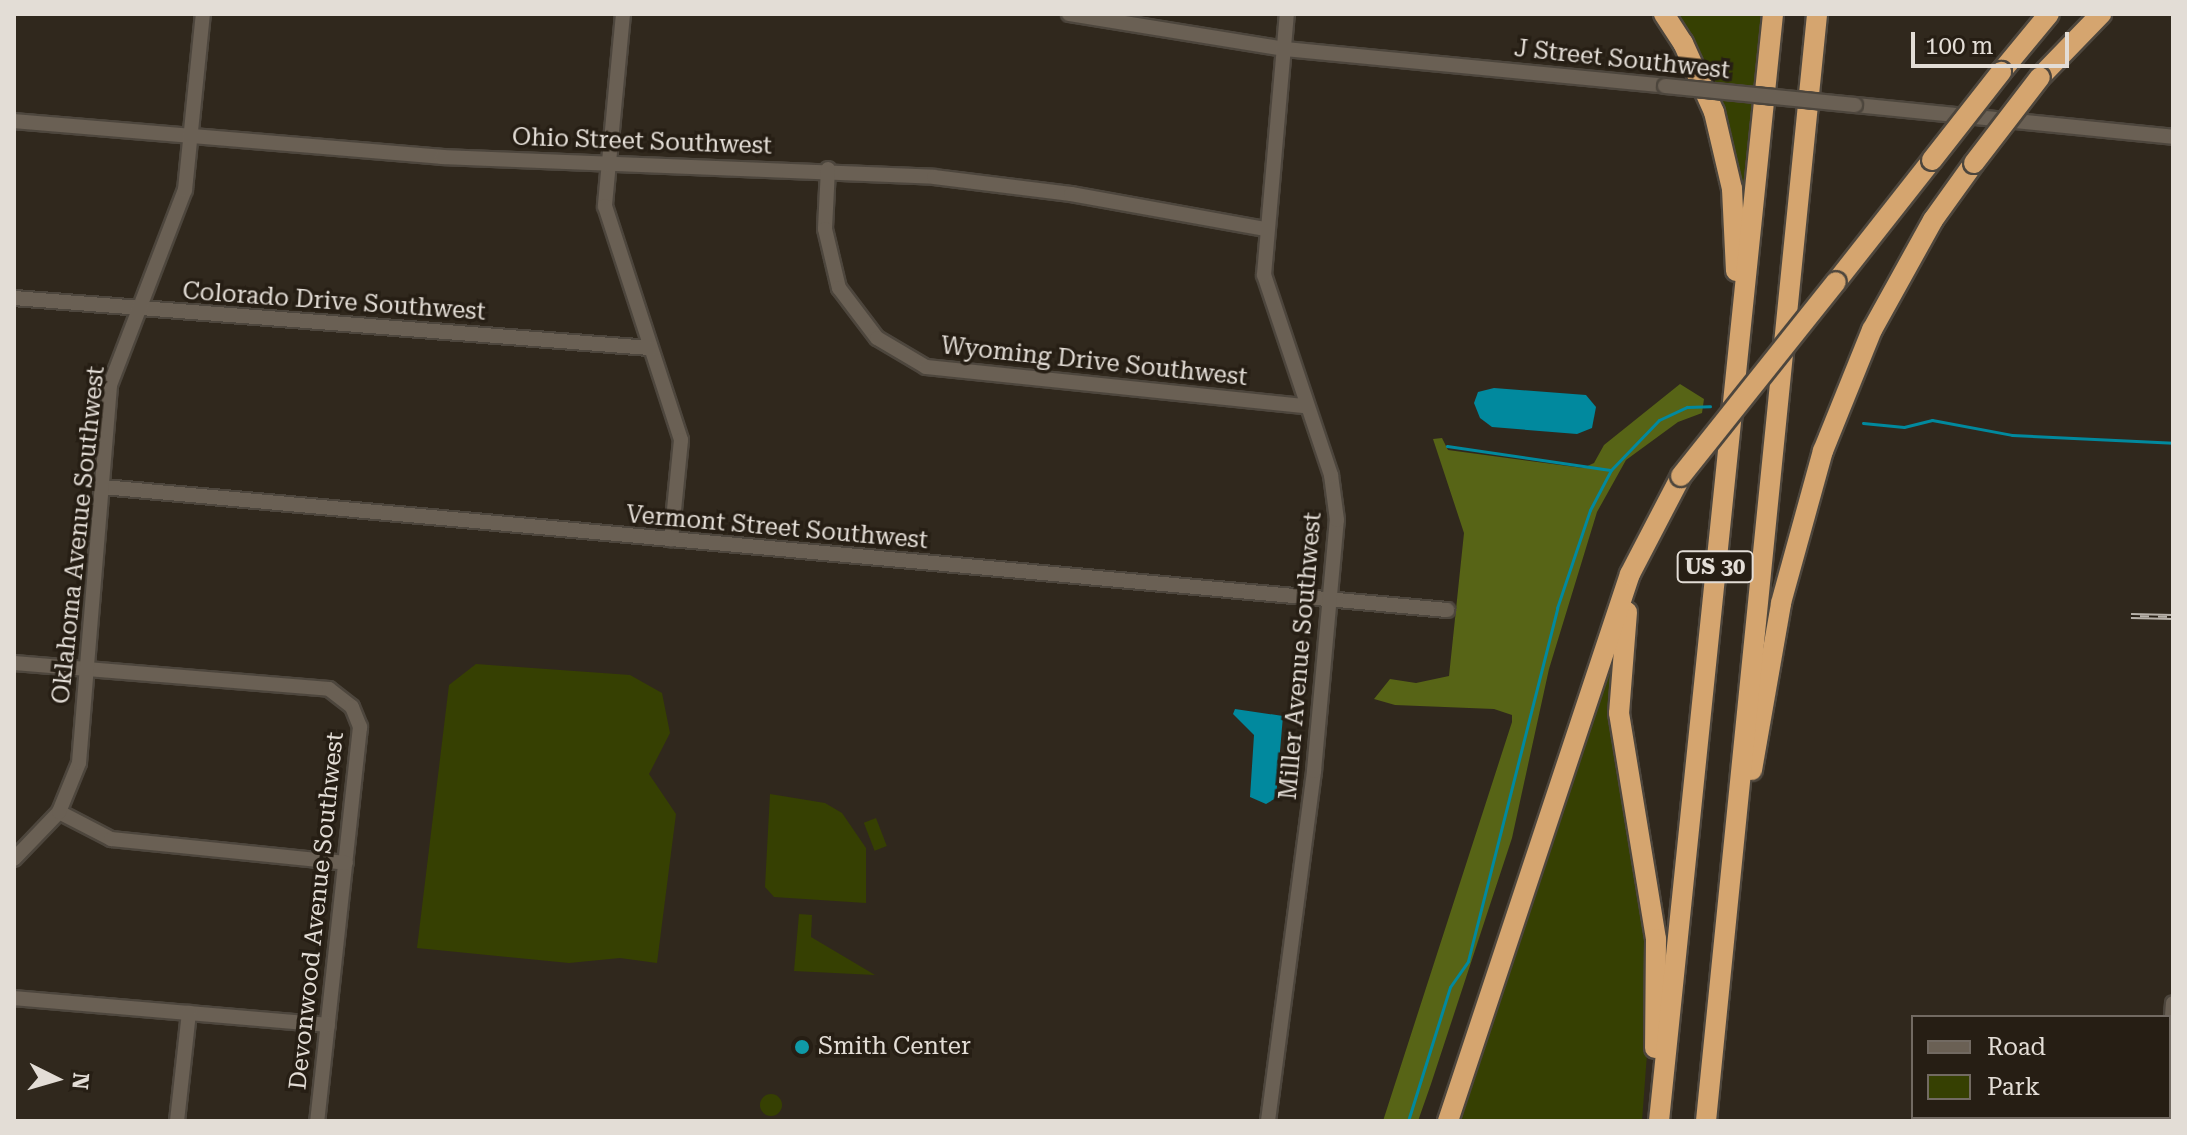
<!DOCTYPE html>
<style>
body{margin:0}
#map{position:relative;width:2187px;height:1135px;overflow:hidden;background:#30281d;font-family:"Roboto Serif",serif}
div>[style]{position:absolute}
.green>*{inset:0;background:#364002;transform-origin:0 0}
.round{border-radius:50%}
.forest>*{inset:0;background:#576416}
.water>*{inset:0;background:#01899e}
.stream>*{height:3px;margin:-1.5px;padding:0 1.5px;transform-origin:1.5px;border-radius:1.5px;background:#01899e}
.roads{filter:drop-shadow(2px 0 #4d463d) drop-shadow(-2px 0 #4d463d) drop-shadow(0 2px #4d463d) drop-shadow(0 -2px #4d463d)}
.minor>*{height:14px;margin:-7px;padding:0 7px;transform-origin:7px;border-radius:7px;background:#6a6054}
.highway>*{height:20px;margin:-10px;padding:0 10px;transform-origin:10px;border-radius:10px;background:#d5a56f}
.rail>*{height:6px;margin-top:-3px;transform-origin:0;background:repeating-linear-gradient(90deg,#261e14 0 9px,#b7b1a9 0 18px);box-sizing:border-box;border-block:2px solid #b7b1a9}
.bridges{filter:drop-shadow(2px 0 #4d463d) drop-shadow(-2px 0 #4d463d) drop-shadow(0 2px #4d463d) drop-shadow(0 -2px #4d463d)}
.minor-bridge>*{height:14px;margin:-7px;padding:0 7px;transform-origin:7px;border-radius:7px;background:#6a6054}
.highway-bridge>*{height:20px;margin:-10px;padding:0 10px;transform-origin:10px;border-radius:10px;background:#d5a56f}
.dots>*{width:22px;height:22px;translate:-50% -50%;box-sizing:border-box;border:4px solid #261e14;border-radius:50%}
span{translate:-50% -50%;white-space:nowrap;text-align:center;line-height:1.15;-webkit-text-stroke:7px #261e14;paint-order:stroke}
.shield-label span{padding:2px 6px;background:#261e14;border:2px solid;border-radius:6px;-webkit-text-stroke-width:0}
.shield-label{font-size:22px;color:#e3ddd6;font-weight:700}
.street-label{font-size:24px;color:#e3ddd6}
.poi-label{font-size:24px;color:#e3ddd6}
.left{translate:0 -50%;text-align:left}
.frame{position:absolute;inset:0;border:16px solid #e3ddd6;pointer-events:none}
.legend{position:absolute;left:1911px;top:1015px;width:260px;height:104px;box-sizing:border-box;background:#261e14;border:2px solid #726a62;margin:0;padding:10px 14px;list-style:none;font-size:24px;color:#e3ddd6}
.legend li{display:flex;align-items:center;gap:16px;height:40px}
.legend b{width:40px;border:2px solid #726a62}
.north{position:absolute;left:16px;top:1039px;width:80px;height:80px;-webkit-text-stroke:6px #261e14;paint-order:stroke;rotate:95deg;font-size:22px;font-weight:700;line-height:32px;text-align:center;color:#e3ddd6}
.north::after{content:'';display:block;margin:auto;width:28px;height:36px;background:#e3ddd6;clip-path:polygon(50% 0,100% 100%,50% 72%,0 100%)}
.scale{position:absolute;left:1911px;top:32px;width:158px;height:36px;box-sizing:border-box;border:4px solid #e3ddd6;border-top:0;padding-left:10px;font-size:24px;line-height:28px;white-space:nowrap;color:#e3ddd6;-webkit-text-stroke:6px #261e14;paint-order:stroke}
</style>
<div id="map">
<div class="green">
<div style="clip-path:polygon(1672px 14px,1762px 14px,1744px 186px,1739px 186px,1721px 107px)"></div>
<div style="clip-path:polygon(1611px 660px,1613px 727px,1645px 913px,1649px 1027px,1642px 1121px,1457px 1121px)"></div>
<div style="clip-path:polygon(476px 664px,630px 675px,662px 693px,670px 733px,649px 774px,676px 814px,657px 963px,620px 958px,569px 963px,417px 948px,449px 685px)"></div>
<div style="clip-path:polygon(770px 794px,825px 803px,842px 813px,866px 848px,866px 903px,774px 897px,765px 887px)"></div>
<div style="left:876px;top:818px;width:30px;height:13px;rotate:69deg"></div>
<div style="clip-path:polygon(799px 914px,812px 915px,811px 937px,875px 975px,794px 971px)"></div>
<div class="round" style="left:760px;top:1094px;width:22px;height:22px"></div>
</div>
<div class="forest">
<div style="clip-path:polygon(1680px 384px,1704px 399px,1702px 413px,1678px 422px,1626px 460px,1597px 512px,1549px 669px,1512px 838px,1431px 1084px,1418px 1121px,1383px 1121px,1512px 722px,1512px 715px,1494px 709px,1395px 705px,1374px 699px,1390px 679px,1416px 683px,1449px 676px,1464px 533px,1433px 439px,1442px 438px,1448px 450px,1583px 468px,1594px 463px,1604px 445px)"></div>
</div>
<div class="water">
<div style="clip-path:polygon(1494px 388px,1586px 395px,1596px 407px,1592px 428px,1577px 434px,1492px 427px,1480px 418px,1474px 403px,1478px 392px)"></div>
<div style="clip-path:polygon(1235px 709px,1283px 716px,1276px 798px,1266px 804px,1250px 797px,1254px 735px,1233px 714px)"></div>
</div>
<div class="stream">
<div style="left:1863px;top:423px;width:41px;rotate:5.6deg"></div>
<div style="left:1904px;top:427px;width:29px;rotate:-14deg"></div>
<div style="left:1932px;top:420px;width:81px;rotate:10.6deg"></div>
<div style="left:2012px;top:435px;width:161px;rotate:2.8deg"></div>
<div style="left:1447px;top:446px;width:165px;rotate:8.4deg"></div>
<div style="left:1408px;top:1121px;width:140px;rotate:-72.6deg"></div>
<div style="left:1450px;top:987px;width:32px;rotate:-55deg"></div>
<div style="left:1468px;top:961px;width:364px;rotate:-75.8deg"></div>
<div style="left:1557px;top:608px;width:103px;rotate:-71.4deg"></div>
<div style="left:1590px;top:510px;width:45px;rotate:-62.3deg"></div>
<div style="left:1611px;top:470px;width:69px;rotate:-46.2deg"></div>
<div style="left:1659px;top:420px;width:31px;rotate:-25deg"></div>
<div style="left:1687px;top:407px;width:23px;rotate:-2deg"></div>
</div>
<div class="roads">
<div class="minor">
<div style="left:623px;top:14px;width:193px;rotate:95.4deg"></div>
<div style="left:605px;top:206px;width:246px;rotate:72deg"></div>
<div style="left:681px;top:440px;width:100px;rotate:95.7deg"></div>
<div style="left:1069px;top:14px;width:218px;rotate:9.2deg"></div>
<div style="left:1284px;top:49px;width:383px;rotate:5.5deg"></div>
<div style="left:1855px;top:105px;width:320px;rotate:5.7deg"></div>
<div style="left:14px;top:121px;width:430px;rotate:4.8deg"></div>
<div style="left:442px;top:157px;width:492px;rotate:2.3deg"></div>
<div style="left:934px;top:177px;width:138px;rotate:7.1deg"></div>
<div style="left:1071px;top:194px;width:198px;rotate:10.2deg"></div>
<div style="left:828px;top:169px;width:60px;rotate:92.9deg"></div>
<div style="left:825px;top:229px;width:61px;rotate:76.7deg"></div>
<div style="left:839px;top:288px;width:63px;rotate:52.8deg"></div>
<div style="left:877px;top:338px;width:57px;rotate:30.6deg"></div>
<div style="left:926px;top:367px;width:382px;rotate:5.9deg"></div>
<div style="left:14px;top:298px;width:638px;rotate:4.5deg"></div>
<div style="left:103px;top:487px;width:1350px;rotate:5.23deg"></div>
<div style="left:14px;top:663px;width:316px;rotate:4.7deg"></div>
<div style="left:329px;top:689px;width:29px;rotate:38deg"></div>
<div style="left:352px;top:707px;width:22px;rotate:68deg"></div>
<div style="left:360px;top:727px;width:396px;rotate:96.2deg"></div>
<div style="left:59px;top:812px;width:59px;rotate:27.4deg"></div>
<div style="left:111px;top:839px;width:236px;rotate:5.8deg"></div>
<div style="left:14px;top:859px;width:65px;rotate:-46.2deg"></div>
<div style="left:59px;top:812px;width:53px;rotate:-67.8deg"></div>
<div style="left:79px;top:763px;width:379px;rotate:-85.3deg"></div>
<div style="left:110px;top:385px;width:209px;rotate:-69deg"></div>
<div style="left:185px;top:190px;width:177px;rotate:-84.2deg"></div>
<div style="left:14px;top:998px;width:315px;rotate:4.9deg"></div>
<div style="left:2169px;top:1054px;width:51px;rotate:-85.5deg"></div>
<div style="left:177px;top:1121px;width:109px;rotate:-83.7deg"></div>
<div style="left:1268px;top:1121px;width:353px;rotate:-82.5deg"></div>
<div style="left:1314px;top:771px;width:252px;rotate:-84.8deg"></div>
<div style="left:1337px;top:520px;width:45px;rotate:-97.6deg"></div>
<div style="left:1331px;top:475px;width:211px;rotate:-108.5deg"></div>
<div style="left:1264px;top:275px;width:262px;rotate:-85deg"></div>
<div style="left:2164px;top:1121px;width:4px;rotate:-90deg"></div>
</div>
<div class="highway">
<div style="left:1664px;top:14px;width:35px;rotate:57deg"></div>
<div style="left:1683px;top:43px;width:76px;rotate:65.8deg"></div>
<div style="left:1714px;top:112px;width:79px;rotate:76.8deg"></div>
<div style="left:1732px;top:189px;width:82px;rotate:87.2deg"></div>
<div style="left:2001px;top:72px;width:75px;rotate:-50.4deg"></div>
<div style="left:2040px;top:77px;width:88px;rotate:-45.9deg"></div>
<div style="left:1836px;top:282px;width:155px;rotate:-51.8deg"></div>
<div style="left:1627px;top:612px;width:101px;rotate:94.5deg"></div>
<div style="left:1619px;top:713px;width:229px;rotate:80.7deg"></div>
<div style="left:1656px;top:939px;width:109px;rotate:90.5deg"></div>
<div style="left:1752px;top:770px;width:169px;rotate:-80.1deg"></div>
<div style="left:1781px;top:603px;width:158px;rotate:-74.6deg"></div>
<div style="left:1823px;top:451px;width:131px;rotate:-68deg"></div>
<div style="left:1872px;top:330px;width:126px;rotate:-61deg"></div>
<div style="left:1933px;top:220px;width:70px;rotate:-54.3deg"></div>
<div style="left:1448px;top:1121px;width:576px;rotate:-71.6deg"></div>
<div style="left:1630px;top:574px;width:110px;rotate:-62.5deg"></div>
<div style="left:1659px;top:1121px;width:1113px;rotate:-84.12deg"></div>
<div style="left:1706px;top:1121px;width:1113px;rotate:-84.27deg"></div>
</div>
</div>
<div class="rail">
<div style="left:2131px;top:616px;width:42px;rotate:1.4deg"></div>
</div>
<div class="bridges">
<div class="minor-bridge">
<div style="left:1665px;top:86px;width:191px;rotate:5.7deg"></div>
</div>
<div class="highway-bridge">
<div style="left:1932px;top:160px;width:112px;rotate:-51.9deg"></div>
<div style="left:1974px;top:163px;width:108px;rotate:-52.5deg"></div>
<div style="left:1681px;top:476px;width:248px;rotate:-51.4deg"></div>
</div>
</div>
<div class="dots">
<div style="left:802px;top:1047px;background:#0f9aa8"></div>
</div>
<div class="shield-label">
<span style="left:1715px;top:567px">US 30</span>
</div>
<div class="street-label">
<span style="left:1622px;top:60px;rotate:6deg">J Street Southwest</span>
<span style="left:642px;top:142px;rotate:2deg">Ohio Street Southwest</span>
<span style="left:334px;top:302px;rotate:4deg">Colorado Drive Southwest</span>
<span style="left:1094px;top:362px;rotate:6deg">Wyoming Drive Southwest</span>
<span style="left:777px;top:528px;rotate:5deg">Vermont Street Southwest</span>
<span style="left:79px;top:535px;rotate:-84deg">Oklahoma Avenue Southwest</span>
<span style="left:1301px;top:656px;rotate:-85deg">Miller Avenue Southwest</span>
<span style="left:317px;top:911px;rotate:-84deg">Devonwood Avenue Southwest</span>
</div>
<div class="poi-label">
<span class="left" style="left:818px;top:1047px">Smith Center</span>
</div>
<div class="frame"></div>
<ul class="legend">
<li><b style="height:10px;background:#6a6054"></b>Road</li>
<li><b style="height:22px;background:#364002"></b>Park</li>
</ul>
<div class="north">N</div>
<div class="scale">100 m</div>
</div>
